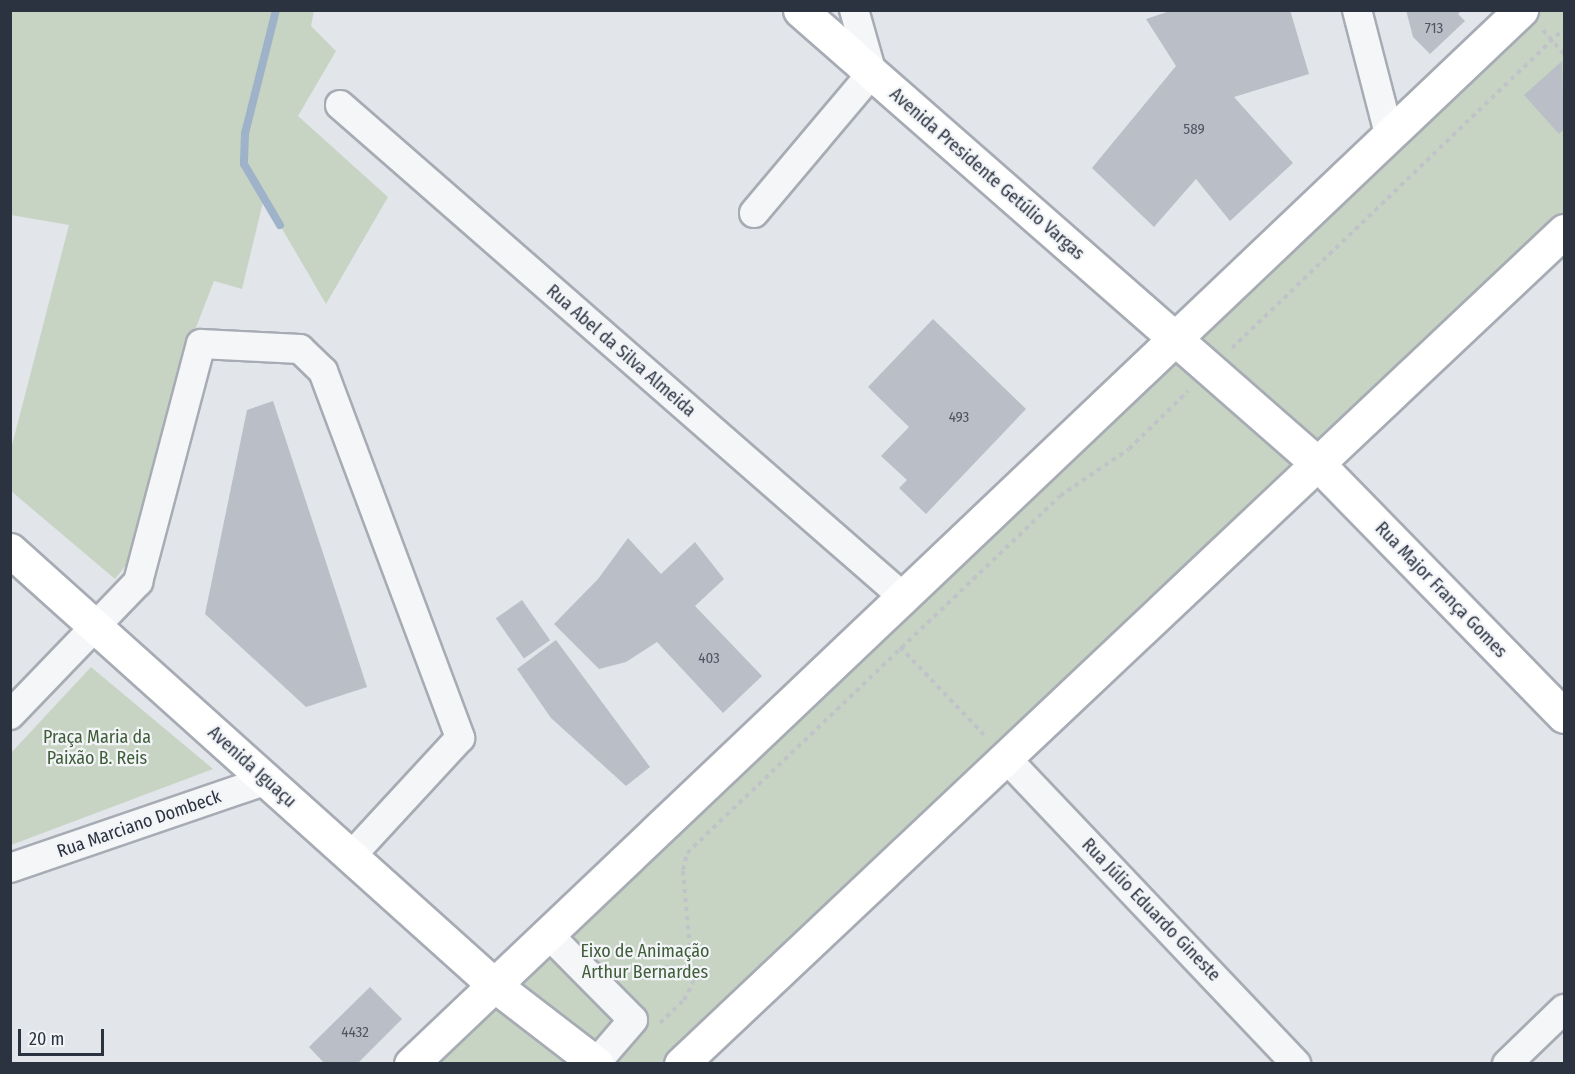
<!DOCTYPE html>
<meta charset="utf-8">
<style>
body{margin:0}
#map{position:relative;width:1575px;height:1074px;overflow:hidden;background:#e2e5ea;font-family:"Fira Sans Condensed",sans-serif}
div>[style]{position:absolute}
.green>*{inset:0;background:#c7d4c3}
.stream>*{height:8px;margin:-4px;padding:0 4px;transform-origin:4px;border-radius:4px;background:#9eb2c9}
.building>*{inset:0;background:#b9bec7;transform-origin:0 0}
.path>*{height:4px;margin-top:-2px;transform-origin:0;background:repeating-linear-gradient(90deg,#c0c3c8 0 4.5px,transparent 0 9px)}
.roads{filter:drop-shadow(2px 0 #a7acb4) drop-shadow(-2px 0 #a7acb4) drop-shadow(0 2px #a7acb4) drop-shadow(0 -2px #a7acb4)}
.minor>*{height:28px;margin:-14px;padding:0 14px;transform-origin:14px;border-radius:14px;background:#f5f6f8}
.major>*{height:33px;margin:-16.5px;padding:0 16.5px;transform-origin:16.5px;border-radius:16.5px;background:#fff}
span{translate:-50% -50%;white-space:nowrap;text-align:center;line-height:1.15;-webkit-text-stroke:4.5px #f2f4f7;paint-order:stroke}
.number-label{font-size:15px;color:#4e5662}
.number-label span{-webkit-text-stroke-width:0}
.street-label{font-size:18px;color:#2b3341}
.park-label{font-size:18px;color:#3f5d38}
.frame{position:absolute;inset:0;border:12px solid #2b3341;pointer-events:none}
.scale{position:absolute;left:18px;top:1029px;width:86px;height:27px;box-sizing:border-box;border:3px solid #2b3341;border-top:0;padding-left:8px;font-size:18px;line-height:21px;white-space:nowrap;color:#2b3341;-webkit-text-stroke:4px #f2f4f7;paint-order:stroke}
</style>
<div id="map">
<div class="green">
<div style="clip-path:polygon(11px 11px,314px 11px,311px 26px,336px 51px,298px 116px,388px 197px,326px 304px,264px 198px,242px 289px,214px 281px,190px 343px,131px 559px,115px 579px,11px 491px,11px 449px,69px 225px,11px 215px)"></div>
<div style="clip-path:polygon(1533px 11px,1564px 11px,1564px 216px,662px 1063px,413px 1064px)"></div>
<div style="clip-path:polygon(91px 667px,213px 769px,11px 845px,11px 753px)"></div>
</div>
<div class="stream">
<div style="left:276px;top:10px;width:127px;rotate:104.1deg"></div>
<div style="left:245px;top:133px;width:31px;rotate:92deg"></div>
<div style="left:244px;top:164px;width:71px;rotate:59.5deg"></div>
</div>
<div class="building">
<div style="clip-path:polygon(1173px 10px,1290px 10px,1309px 74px,1234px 97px,1293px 163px,1230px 221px,1196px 179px,1154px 227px,1092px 168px,1176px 66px,1146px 19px)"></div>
<div style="clip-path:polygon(1406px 10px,1462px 10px,1458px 14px,1465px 21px,1430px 54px,1413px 37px)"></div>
<div style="clip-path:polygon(1562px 61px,1564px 129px,1559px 134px,1524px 95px)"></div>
<div style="clip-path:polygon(933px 319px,1026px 409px,926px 514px,899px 488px,907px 480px,881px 456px,909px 427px,868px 387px)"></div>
<div style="clip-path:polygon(273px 401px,367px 687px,306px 707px,205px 614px,247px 410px)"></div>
<div style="clip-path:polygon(628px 538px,661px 574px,695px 542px,724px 579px,695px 606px,762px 676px,723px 713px,657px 642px,626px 662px,599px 669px,554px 624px,598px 579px)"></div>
<div style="left:522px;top:600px;width:49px;height:32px;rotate:55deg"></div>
<div style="clip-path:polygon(556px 640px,650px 767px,626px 786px,551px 718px,517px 669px)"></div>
<div style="clip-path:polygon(370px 987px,402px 1019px,357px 1064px,325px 1064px,309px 1047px)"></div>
</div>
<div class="path">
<div style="left:1543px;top:30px;width:32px;rotate:49deg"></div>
<div style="left:1232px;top:348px;width:460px;rotate:-43.9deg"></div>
<div style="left:900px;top:647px;width:122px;rotate:46.3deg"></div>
<div style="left:660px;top:1023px;width:33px;rotate:-44deg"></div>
<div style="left:684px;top:1000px;width:19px;rotate:-62deg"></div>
<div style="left:693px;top:983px;width:113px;rotate:-95.1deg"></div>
<div style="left:683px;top:870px;width:17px;rotate:-77deg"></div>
<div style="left:687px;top:853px;width:516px;rotate:-43.74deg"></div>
<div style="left:1060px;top:496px;width:83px;rotate:-34.3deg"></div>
<div style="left:1129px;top:449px;width:83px;rotate:-44.5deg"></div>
</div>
<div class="roads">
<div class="minor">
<div style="left:1357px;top:10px;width:128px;rotate:75.5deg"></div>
<div style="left:340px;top:105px;width:746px;rotate:41.14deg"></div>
<div style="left:754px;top:213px;width:183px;rotate:-49.9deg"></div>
<div style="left:872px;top:73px;width:66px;rotate:-105.9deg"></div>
<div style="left:10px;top:715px;width:185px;rotate:-46.1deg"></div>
<div style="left:138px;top:582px;width:246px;rotate:-75.2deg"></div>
<div style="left:201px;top:344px;width:99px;rotate:2.9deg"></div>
<div style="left:300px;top:349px;width:32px;rotate:44deg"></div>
<div style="left:323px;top:371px;width:392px;rotate:69.5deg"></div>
<div style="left:460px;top:738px;width:161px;rotate:132.7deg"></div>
<div style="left:1005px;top:757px;width:423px;rotate:46.5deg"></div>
<div style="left:10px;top:868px;width:272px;rotate:-18.9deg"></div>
<div style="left:547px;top:933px;width:122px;rotate:45.3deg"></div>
<div style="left:633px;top:1020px;width:57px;rotate:130.7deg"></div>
<div style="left:1507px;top:1064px;width:79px;rotate:-44deg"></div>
</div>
<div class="major">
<div style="left:800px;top:10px;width:689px;rotate:41.23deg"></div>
<div style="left:1318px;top:464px;width:352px;rotate:45.7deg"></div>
<div style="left:10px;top:550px;width:649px;rotate:41.94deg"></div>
<div style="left:493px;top:984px;width:131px;rotate:37.6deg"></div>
<div style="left:411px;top:1064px;width:1531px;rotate:-43.52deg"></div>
<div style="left:681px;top:1064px;width:1214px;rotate:-43.33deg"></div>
</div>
</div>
<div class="number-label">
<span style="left:1434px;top:29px">713</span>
<span style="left:1194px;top:130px">589</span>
<span style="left:959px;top:418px">493</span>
<span style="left:709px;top:659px">403</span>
<span style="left:355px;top:1033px">4432</span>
</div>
<div class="street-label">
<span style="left:987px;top:174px;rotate:41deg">Avenida Presidente Getúlio Vargas</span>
<span style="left:621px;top:351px;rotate:41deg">Rua Abel da Silva Almeida</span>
<span style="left:1441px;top:590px;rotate:46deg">Rua Major França Gomes</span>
<span style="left:252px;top:767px;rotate:42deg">Avenida Iguaçu</span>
<span style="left:139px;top:824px;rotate:-19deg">Rua Marciano Dombeck</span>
<span style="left:1151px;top:910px;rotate:46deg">Rua Júlio Eduardo Gineste</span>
</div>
<div class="park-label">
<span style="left:97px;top:748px">Praça Maria da<br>Paixão B. Reis</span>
<span style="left:645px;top:962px">Eixo de Animação<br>Arthur Bernardes</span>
</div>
<div class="frame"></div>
<div class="scale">20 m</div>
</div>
